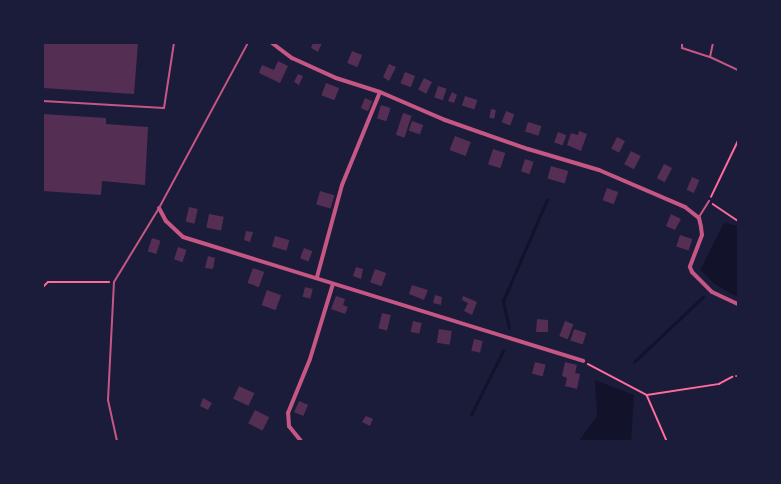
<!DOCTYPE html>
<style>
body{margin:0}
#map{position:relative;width:781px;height:484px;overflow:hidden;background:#1b1b3a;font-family:"Work Sans",sans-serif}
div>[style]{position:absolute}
.water>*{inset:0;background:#12122b}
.stream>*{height:2.5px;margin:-1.25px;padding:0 1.25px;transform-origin:1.25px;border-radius:1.25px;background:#12122b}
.building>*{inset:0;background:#542f53;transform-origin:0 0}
.path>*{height:1.5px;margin:-0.75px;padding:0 0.75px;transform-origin:0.75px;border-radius:0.75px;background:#ff6b9d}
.service>*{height:2px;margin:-1px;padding:0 1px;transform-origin:1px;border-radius:1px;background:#c65784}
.minor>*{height:4px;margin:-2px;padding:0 2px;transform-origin:2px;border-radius:2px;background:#c65784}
span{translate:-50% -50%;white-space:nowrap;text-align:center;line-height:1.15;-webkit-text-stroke:3px #1b1b3a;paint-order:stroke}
.frame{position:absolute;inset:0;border:44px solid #1b1b3a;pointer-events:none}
</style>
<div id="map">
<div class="water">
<div style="clip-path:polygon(724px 223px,738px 226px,738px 296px,733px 295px,715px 284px,700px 270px)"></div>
<div style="clip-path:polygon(595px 380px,634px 395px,631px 441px,579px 441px,597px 416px)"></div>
</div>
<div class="stream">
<div style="left:509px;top:328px;width:28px;rotate:-103deg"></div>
<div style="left:503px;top:301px;width:110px;rotate:-66.5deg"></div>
<div style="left:634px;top:362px;width:95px;rotate:-43.3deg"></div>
<div style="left:471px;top:415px;width:72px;rotate:-63.4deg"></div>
</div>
<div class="building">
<div style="clip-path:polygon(43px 43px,138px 43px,134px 94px,43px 88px)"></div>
<div style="clip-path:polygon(313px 43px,322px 43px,318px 52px,311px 48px)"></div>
<div style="left:352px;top:51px;width:11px;height:13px;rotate:22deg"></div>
<div style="clip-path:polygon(278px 61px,288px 66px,280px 83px,259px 73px,262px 65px,274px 70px)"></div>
<div style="clip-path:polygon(389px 64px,396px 67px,389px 81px,383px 77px)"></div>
<div style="left:405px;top:72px;width:11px;height:12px;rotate:22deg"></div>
<div style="clip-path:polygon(298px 74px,303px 76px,299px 85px,294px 82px)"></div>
<div style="left:424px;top:78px;width:9px;height:13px;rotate:27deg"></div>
<div style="left:326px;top:83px;width:14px;height:13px;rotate:21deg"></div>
<div style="left:438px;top:86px;width:9px;height:12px;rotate:18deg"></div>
<div style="clip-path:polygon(452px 92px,457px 95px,454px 103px,448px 101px)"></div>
<div style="left:465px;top:96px;width:13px;height:10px;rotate:18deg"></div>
<div style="left:365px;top:98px;width:8px;height:11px;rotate:23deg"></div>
<div style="left:381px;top:105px;width:10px;height:14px;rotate:17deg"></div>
<div style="left:491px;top:109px;width:5px;height:9px;rotate:11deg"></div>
<div style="left:506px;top:111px;width:9px;height:12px;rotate:21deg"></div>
<div style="left:403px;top:113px;width:9px;height:23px;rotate:18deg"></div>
<div style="clip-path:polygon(43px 114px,106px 118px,106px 124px,148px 127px,145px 185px,102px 181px,101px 195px,43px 191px)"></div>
<div style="left:412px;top:121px;width:12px;height:10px;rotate:20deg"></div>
<div style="left:528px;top:122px;width:14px;height:10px;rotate:17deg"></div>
<div style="clip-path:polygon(579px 131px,587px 134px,581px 151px,567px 145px,571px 133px,578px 135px)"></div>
<div style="left:558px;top:132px;width:9px;height:11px;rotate:21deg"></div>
<div style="left:455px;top:136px;width:17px;height:15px;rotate:21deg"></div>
<div style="left:617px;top:137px;width:9px;height:13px;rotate:27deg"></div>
<div style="left:493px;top:149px;width:13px;height:16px;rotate:18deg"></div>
<div style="left:631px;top:151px;width:11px;height:15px;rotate:27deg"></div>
<div style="left:525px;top:159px;width:9px;height:13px;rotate:18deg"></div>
<div style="left:664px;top:164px;width:9px;height:16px;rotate:27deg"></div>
<div style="left:551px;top:166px;width:18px;height:13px;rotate:16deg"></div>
<div style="left:692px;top:177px;width:8px;height:14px;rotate:23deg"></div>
<div style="left:607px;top:188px;width:12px;height:13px;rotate:20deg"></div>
<div style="left:320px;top:191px;width:15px;height:14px;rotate:16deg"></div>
<div style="left:189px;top:207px;width:9px;height:15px;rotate:13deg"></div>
<div style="left:209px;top:214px;width:15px;height:14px;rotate:11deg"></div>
<div style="clip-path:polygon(671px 214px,681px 219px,675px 230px,666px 226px)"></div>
<div style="clip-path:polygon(246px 231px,253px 232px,250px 242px,244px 240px)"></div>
<div style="left:680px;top:235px;width:13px;height:12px;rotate:18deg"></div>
<div style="left:275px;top:236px;width:15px;height:11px;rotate:16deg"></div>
<div style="left:152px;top:238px;width:9px;height:14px;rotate:18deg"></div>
<div style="left:178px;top:247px;width:9px;height:13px;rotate:18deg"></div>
<div style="left:304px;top:248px;width:9px;height:11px;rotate:21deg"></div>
<div style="clip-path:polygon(208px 256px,215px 258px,213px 269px,205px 268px)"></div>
<div style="clip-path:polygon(356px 267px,363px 269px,361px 279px,353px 276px)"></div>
<div style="left:253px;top:268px;width:12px;height:16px;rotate:20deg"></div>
<div style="left:375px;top:269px;width:12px;height:14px;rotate:20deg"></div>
<div style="clip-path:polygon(412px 285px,428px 290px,424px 300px,409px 294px)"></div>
<div style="left:305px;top:287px;width:8px;height:10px;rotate:14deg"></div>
<div style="left:267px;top:290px;width:15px;height:16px;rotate:20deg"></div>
<div style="clip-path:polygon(435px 295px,442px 297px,441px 305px,433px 303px)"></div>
<div style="clip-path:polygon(336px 296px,345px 299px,343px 305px,348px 307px,345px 314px,331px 309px)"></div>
<div style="clip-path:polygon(463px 296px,477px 302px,472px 315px,464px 311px,468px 303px,462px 300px)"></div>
<div style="left:382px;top:313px;width:9px;height:16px;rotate:13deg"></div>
<div style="clip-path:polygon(537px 319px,548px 320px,548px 332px,536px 332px)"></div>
<div style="left:413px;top:321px;width:9px;height:11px;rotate:13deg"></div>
<div style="left:565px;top:321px;width:9px;height:16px;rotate:21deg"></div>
<div style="left:439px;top:329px;width:13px;height:14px;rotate:9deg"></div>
<div style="left:574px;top:329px;width:13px;height:12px;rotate:18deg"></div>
<div style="left:474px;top:339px;width:9px;height:12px;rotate:13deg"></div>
<div style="left:535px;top:362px;width:11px;height:12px;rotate:15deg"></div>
<div style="clip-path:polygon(565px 362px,577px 365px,575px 373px,580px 374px,577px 389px,565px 386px,567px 378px,562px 376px)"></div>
<div style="left:239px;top:386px;width:17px;height:14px;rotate:25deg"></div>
<div style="clip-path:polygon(203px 398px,212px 403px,208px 410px,200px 406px)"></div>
<div style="left:299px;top:401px;width:10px;height:12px;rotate:24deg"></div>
<div style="left:255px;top:410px;width:16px;height:15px;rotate:27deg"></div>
<div style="clip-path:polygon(366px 416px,373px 419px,370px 426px,362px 422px)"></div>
</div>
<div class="path">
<div style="left:711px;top:197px;width:62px;rotate:-64.3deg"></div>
<div style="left:713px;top:204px;width:30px;rotate:34deg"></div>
<div style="left:43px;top:287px;width:7px;rotate:-45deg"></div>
<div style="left:48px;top:282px;width:61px"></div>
<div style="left:588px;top:364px;width:67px;rotate:27.7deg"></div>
<div style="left:647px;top:395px;width:73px;rotate:-8.7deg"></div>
<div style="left:719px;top:384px;width:15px;rotate:-28deg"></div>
<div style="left:647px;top:395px;width:50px;rotate:66.5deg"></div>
</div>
<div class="service">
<div style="left:682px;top:43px;width:5px;rotate:90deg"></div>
<div style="left:682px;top:48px;width:29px;rotate:18deg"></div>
<div style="left:710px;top:57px;width:31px;rotate:25deg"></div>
<div style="left:710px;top:57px;width:14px;rotate:-78deg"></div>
<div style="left:43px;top:101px;width:121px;rotate:3.3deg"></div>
<div style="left:164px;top:108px;width:66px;rotate:-81.3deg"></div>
<div style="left:699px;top:217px;width:19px;rotate:-58deg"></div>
<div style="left:736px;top:376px;width:2px"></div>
<div style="left:117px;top:441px;width:42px;rotate:-102.4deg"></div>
<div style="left:108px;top:400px;width:118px;rotate:-87.1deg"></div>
<div style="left:114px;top:282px;width:87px;rotate:-58.7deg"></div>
<div style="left:159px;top:208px;width:187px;rotate:-61.7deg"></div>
<div style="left:307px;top:441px;width:15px"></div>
</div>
<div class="minor">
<div style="left:272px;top:43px;width:25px;rotate:37deg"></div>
<div style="left:292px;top:58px;width:48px;rotate:24.4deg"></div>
<div style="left:336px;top:78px;width:46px;rotate:17.7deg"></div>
<div style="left:380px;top:92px;width:71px;rotate:23.3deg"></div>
<div style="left:445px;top:120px;width:88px;rotate:19.3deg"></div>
<div style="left:528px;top:149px;width:74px;rotate:16.5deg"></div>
<div style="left:599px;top:170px;width:94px;rotate:23.3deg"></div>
<div style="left:685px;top:207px;width:18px;rotate:38deg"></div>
<div style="left:699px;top:218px;width:9px;rotate:77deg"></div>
<div style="left:701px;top:227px;width:8px;rotate:83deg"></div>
<div style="left:702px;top:235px;width:34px;rotate:111deg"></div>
<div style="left:690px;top:267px;width:5px;rotate:68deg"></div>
<div style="left:692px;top:272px;width:28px;rotate:45deg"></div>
<div style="left:712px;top:292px;width:29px;rotate:25deg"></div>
<div style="left:159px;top:208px;width:15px;rotate:62deg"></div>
<div style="left:166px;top:221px;width:23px;rotate:43deg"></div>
<div style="left:183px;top:237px;width:419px;rotate:17.2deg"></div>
<div style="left:317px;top:277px;width:95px;rotate:-74.8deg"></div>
<div style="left:342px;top:185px;width:100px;rotate:-67.8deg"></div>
<div style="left:301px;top:441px;width:19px;rotate:-129deg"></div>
<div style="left:289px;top:426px;width:13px;rotate:-94deg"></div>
<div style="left:288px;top:413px;width:58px;rotate:-67.8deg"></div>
<div style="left:310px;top:359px;width:78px;rotate:-73deg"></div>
</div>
<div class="frame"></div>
</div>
